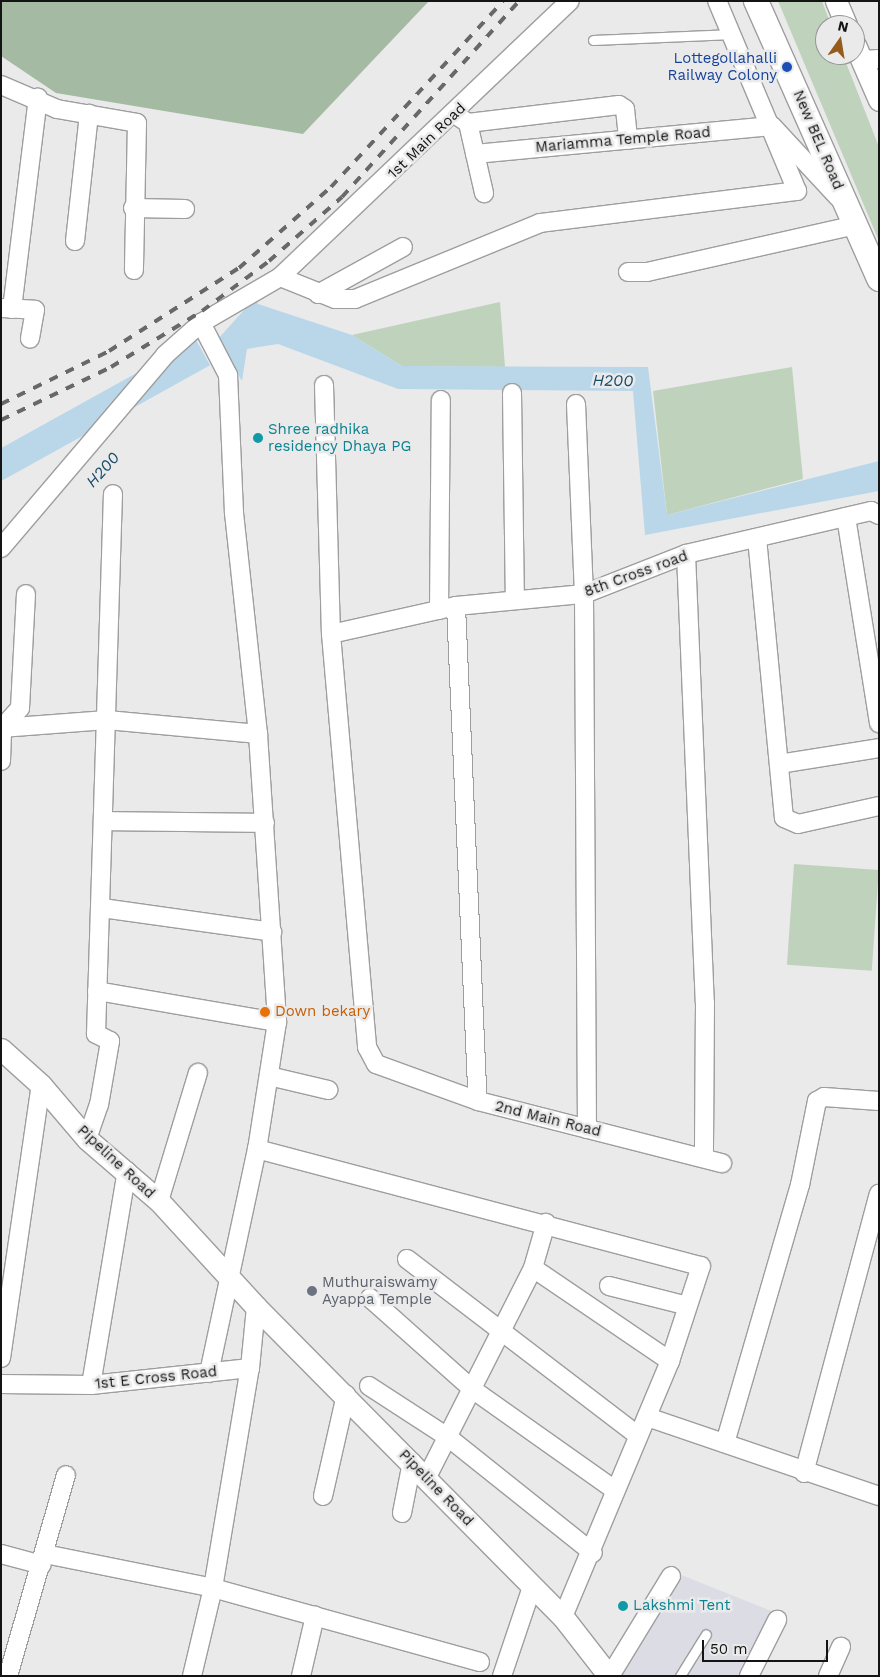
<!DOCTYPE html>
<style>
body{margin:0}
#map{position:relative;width:880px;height:1677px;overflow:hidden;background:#eaeaeb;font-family:"Work Sans",sans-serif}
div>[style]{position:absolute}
.built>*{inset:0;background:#dcdce5}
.green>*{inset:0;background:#bfd2bc;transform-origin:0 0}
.forest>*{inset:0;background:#a5baa2}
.water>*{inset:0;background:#b9d7e9;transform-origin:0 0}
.roads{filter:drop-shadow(1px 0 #9e9e9f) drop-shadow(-1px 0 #9e9e9f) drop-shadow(0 1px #9e9e9f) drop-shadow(0 -1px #9e9e9f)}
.service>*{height:9px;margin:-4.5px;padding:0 4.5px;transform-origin:4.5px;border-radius:4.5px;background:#fff}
.minor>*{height:18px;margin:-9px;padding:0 9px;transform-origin:9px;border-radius:9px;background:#fff}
.tertiary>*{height:21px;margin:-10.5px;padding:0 10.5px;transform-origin:10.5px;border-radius:10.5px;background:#fff}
.secondary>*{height:24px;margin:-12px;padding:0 12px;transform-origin:12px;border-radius:12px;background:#fff}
.rail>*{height:4px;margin-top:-2px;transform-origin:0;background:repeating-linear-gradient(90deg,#686868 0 9px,transparent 0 18px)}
.dots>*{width:14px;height:14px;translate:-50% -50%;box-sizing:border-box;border:2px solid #eaeaeb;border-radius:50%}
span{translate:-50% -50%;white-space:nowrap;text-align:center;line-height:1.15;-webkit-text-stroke:5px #eaeaeb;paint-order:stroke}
.transit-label{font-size:15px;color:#164399}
.right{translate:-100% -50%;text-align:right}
.street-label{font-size:15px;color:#141414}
.culture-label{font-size:15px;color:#0d838f}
.left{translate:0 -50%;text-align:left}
.food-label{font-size:15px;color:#c56008}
.worship-label{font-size:15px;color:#5b616d}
.water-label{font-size:16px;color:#154b66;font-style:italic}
.frame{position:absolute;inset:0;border:2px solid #141414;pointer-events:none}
.north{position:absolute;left:815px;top:15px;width:50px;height:50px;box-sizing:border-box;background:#eaeaeb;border:1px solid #949495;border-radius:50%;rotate:13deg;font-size:14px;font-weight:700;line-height:20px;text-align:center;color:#141414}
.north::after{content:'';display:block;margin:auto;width:18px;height:22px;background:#975a1d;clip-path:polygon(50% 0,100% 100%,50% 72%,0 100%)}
.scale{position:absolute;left:702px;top:1640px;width:126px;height:22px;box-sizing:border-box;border:2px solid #141414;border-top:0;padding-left:6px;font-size:15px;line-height:18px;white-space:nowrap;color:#141414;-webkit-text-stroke:4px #eaeaeb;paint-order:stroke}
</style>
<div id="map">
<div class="built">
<div style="clip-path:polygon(679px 1574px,774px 1612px,742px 1676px,623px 1676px,620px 1670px)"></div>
</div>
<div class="green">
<div style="clip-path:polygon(778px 1px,822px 1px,831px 25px,825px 25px,825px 55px,843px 55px,879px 147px,879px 241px)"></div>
<div style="clip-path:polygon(500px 302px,505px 367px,402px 366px,352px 335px)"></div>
<div style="clip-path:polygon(792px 367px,803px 479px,667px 515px,653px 391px)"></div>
<div style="left:794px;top:864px;width:85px;height:101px;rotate:4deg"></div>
</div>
<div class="forest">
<div style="clip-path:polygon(1px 1px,429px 1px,303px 134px,56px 93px,1px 56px)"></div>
</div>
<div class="water">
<div style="clip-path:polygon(255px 298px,258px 304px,352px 335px,402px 366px,648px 367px,667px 515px,879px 461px,879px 491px,645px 535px,633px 391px,398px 389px,278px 344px,247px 349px,242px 381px,217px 340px)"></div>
<div style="left:196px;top:340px;width:29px;height:290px;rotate:61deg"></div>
</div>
<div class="roads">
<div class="service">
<div style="left:593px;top:40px;width:140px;rotate:-2.5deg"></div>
<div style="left:680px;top:1676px;width:49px;rotate:-58.2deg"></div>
</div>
<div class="minor">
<div style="left:862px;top:60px;width:17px;rotate:-3deg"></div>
<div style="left:1px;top:85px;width:61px;rotate:23.2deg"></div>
<div style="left:57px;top:109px;width:81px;rotate:9.9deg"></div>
<div style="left:137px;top:123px;width:147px;rotate:91.2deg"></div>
<div style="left:459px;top:117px;width:11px;rotate:34deg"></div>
<div style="left:468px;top:123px;width:72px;rotate:77.1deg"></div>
<div style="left:468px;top:123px;width:152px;rotate:-6.8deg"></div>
<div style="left:619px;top:105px;width:7px;rotate:34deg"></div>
<div style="left:625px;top:109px;width:31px;rotate:84deg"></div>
<div style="left:475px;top:154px;width:298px;rotate:-5.4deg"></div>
<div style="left:772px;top:126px;width:98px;rotate:47.1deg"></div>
<div style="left:133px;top:208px;width:52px;rotate:1.1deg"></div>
<div style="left:75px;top:241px;width:128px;rotate:-83.7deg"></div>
<div style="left:628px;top:272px;width:19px"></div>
<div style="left:647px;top:272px;width:213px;rotate:-12.7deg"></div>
<div style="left:280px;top:277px;width:59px;rotate:21.8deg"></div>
<div style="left:335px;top:299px;width:20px"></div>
<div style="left:355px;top:299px;width:200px;rotate:-22.3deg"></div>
<div style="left:540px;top:223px;width:259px;rotate:-7.1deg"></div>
<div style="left:797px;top:191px;width:206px;rotate:-112.8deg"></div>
<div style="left:318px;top:294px;width:97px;rotate:-28.9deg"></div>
<div style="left:2px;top:308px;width:33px;rotate:3deg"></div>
<div style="left:35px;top:310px;width:29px;rotate:100deg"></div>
<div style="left:12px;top:309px;width:213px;rotate:-83deg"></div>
<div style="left:201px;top:323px;width:59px;rotate:62.6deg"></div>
<div style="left:228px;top:375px;width:138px;rotate:87.5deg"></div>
<div style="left:234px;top:513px;width:222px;rotate:83.8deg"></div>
<div style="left:258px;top:734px;width:289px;rotate:86.2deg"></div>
<div style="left:277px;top:1022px;width:129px;rotate:98.9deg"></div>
<div style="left:257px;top:1149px;width:229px;rotate:102.1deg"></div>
<div style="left:324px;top:385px;width:249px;rotate:88.4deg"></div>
<div style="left:331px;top:634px;width:415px;rotate:85deg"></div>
<div style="left:367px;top:1047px;width:19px;rotate:62deg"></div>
<div style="left:376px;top:1064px;width:109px;rotate:19.9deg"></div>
<div style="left:478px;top:1101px;width:252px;rotate:14.3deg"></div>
<div style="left:512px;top:393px;width:207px;rotate:89.2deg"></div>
<div style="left:576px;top:404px;width:190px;rotate:87.6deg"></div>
<div style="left:584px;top:594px;width:535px;rotate:89.68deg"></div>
<div style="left:846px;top:517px;width:209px;rotate:80.9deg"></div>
<div style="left:757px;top:538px;width:281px;rotate:84.5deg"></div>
<div style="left:784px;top:818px;width:15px;rotate:23deg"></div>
<div style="left:798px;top:824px;width:83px;rotate:-12.5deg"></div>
<div style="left:1px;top:548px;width:253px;rotate:-49.6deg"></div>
<div style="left:165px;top:355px;width:48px;rotate:-41.6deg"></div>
<div style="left:201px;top:323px;width:91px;rotate:-30.2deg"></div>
<div style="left:280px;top:277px;width:400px;rotate:-43.6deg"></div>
<div style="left:686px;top:554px;width:449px;rotate:87.6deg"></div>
<div style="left:705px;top:1003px;width:155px;rotate:90.4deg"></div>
<div style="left:456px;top:606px;width:495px;rotate:87.5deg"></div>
<div style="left:439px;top:610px;width:210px;rotate:-89.5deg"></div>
<div style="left:331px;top:634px;width:128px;rotate:-12.6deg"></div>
<div style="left:456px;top:606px;width:129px;rotate:-5.4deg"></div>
<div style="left:584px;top:594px;width:110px;rotate:-21.4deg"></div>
<div style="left:686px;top:554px;width:190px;rotate:-13.1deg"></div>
<div style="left:871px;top:511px;width:9px;rotate:27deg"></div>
<div style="left:1px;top:728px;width:106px;rotate:-4.3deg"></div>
<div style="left:107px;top:720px;width:152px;rotate:5.3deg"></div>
<div style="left:1px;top:761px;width:33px;rotate:-88deg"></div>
<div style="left:2px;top:728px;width:27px;rotate:-48deg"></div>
<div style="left:20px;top:708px;width:114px;rotate:-87deg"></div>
<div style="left:779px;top:764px;width:101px;rotate:-9.1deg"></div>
<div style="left:104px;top:821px;width:161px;rotate:0.7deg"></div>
<div style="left:102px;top:908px;width:172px;rotate:8deg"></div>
<div style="left:97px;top:991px;width:183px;rotate:9.8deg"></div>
<div style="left:269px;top:1076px;width:61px;rotate:13.3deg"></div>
<div style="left:87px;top:1139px;width:36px;rotate:-71deg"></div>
<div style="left:99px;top:1105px;width:65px;rotate:-80.2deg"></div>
<div style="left:110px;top:1041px;width:16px;rotate:-153deg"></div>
<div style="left:96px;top:1034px;width:540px;rotate:-88.2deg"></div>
<div style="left:257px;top:1149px;width:459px;rotate:14.8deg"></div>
<div style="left:701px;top:1266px;width:100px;rotate:108.1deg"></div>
<div style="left:670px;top:1361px;width:277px;rotate:112.7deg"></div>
<div style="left:159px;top:1201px;width:134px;rotate:-73.1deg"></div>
<div style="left:407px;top:1259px;width:290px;rotate:37.4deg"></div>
<div style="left:533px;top:1268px;width:166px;rotate:34.2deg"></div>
<div style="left:609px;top:1286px;width:81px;rotate:14.2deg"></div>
<div style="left:370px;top:1298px;width:137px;rotate:41.7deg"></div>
<div style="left:472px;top:1389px;width:173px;rotate:35.3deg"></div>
<div style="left:1px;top:1358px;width:276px;rotate:-81.7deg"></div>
<div style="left:1px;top:1384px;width:90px;rotate:0.6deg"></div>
<div style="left:91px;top:1385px;width:160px;rotate:-6.1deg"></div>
<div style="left:250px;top:1368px;width:61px;rotate:-84.4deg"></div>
<div style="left:91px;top:1385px;width:217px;rotate:-80.5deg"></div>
<div style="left:369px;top:1386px;width:95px;rotate:33deg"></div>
<div style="left:449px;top:1438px;width:184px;rotate:38.6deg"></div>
<div style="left:647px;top:1417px;width:245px;rotate:18.8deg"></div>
<div style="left:725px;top:1443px;width:269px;rotate:-73.8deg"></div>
<div style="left:800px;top:1185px;width:86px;rotate:-78.6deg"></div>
<div style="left:817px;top:1101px;width:8px;rotate:-30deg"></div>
<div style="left:824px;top:1097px;width:55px;rotate:4.2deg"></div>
<div style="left:804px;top:1473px;width:289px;rotate:-75deg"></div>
<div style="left:427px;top:1477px;width:234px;rotate:-63.1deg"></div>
<div style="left:533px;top:1268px;width:47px;rotate:-73.9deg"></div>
<div style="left:323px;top:1496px;width:104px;rotate:-77.2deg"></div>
<div style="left:402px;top:1513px;width:52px;rotate:-78.9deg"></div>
<div style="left:1px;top:1554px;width:42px;rotate:15deg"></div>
<div style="left:45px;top:1554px;width:171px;rotate:11.4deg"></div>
<div style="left:213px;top:1588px;width:277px;rotate:15.5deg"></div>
<div style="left:8px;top:1676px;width:209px;rotate:-73.9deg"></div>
<div style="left:192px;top:1676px;width:90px;rotate:-76.6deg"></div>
<div style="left:213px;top:1588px;width:223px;rotate:-80.5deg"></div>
<div style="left:301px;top:1676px;width:62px;rotate:-76.9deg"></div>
<div style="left:502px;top:1676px;width:94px;rotate:-71.4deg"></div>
<div style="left:610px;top:1676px;width:117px;rotate:-58.6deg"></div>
<div style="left:749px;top:1676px;width:63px;rotate:-63.4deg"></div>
<div style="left:828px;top:1676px;width:32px;rotate:-66deg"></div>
</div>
<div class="tertiary">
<div style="left:836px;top:1px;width:26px;rotate:67deg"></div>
<div style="left:855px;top:45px;width:60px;rotate:66.4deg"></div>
<div style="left:1px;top:1049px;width:54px;rotate:42deg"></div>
<div style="left:41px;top:1085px;width:71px;rotate:49.6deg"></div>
<div style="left:87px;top:1139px;width:95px;rotate:40.7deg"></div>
<div style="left:159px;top:1201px;width:144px;rotate:47.5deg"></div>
<div style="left:256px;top:1307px;width:436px;rotate:45.3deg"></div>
<div style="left:563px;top:1617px;width:75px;rotate:52.1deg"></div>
</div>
<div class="secondary">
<div style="left:756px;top:1px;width:304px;rotate:66.1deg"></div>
</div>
</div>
<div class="rail">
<div style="left:1px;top:404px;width:120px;rotate:-26.1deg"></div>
<div style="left:109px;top:351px;width:154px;rotate:-32.6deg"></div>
<div style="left:239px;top:268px;width:123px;rotate:-41.4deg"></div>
<div style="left:331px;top:187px;width:253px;rotate:-47.2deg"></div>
<div style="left:1px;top:420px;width:122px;rotate:-25.7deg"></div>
<div style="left:111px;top:367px;width:107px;rotate:-31.6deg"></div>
<div style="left:202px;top:311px;width:84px;rotate:-36.7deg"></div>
<div style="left:269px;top:261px;width:97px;rotate:-41.2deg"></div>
<div style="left:342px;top:197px;width:264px;rotate:-47.9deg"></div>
</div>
<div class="dots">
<div style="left:787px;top:67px;background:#1a4fb4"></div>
<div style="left:258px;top:438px;background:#0f9aa8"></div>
<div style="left:265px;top:1012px;background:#e8710a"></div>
<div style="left:312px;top:1291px;background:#6b7280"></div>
<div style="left:623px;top:1606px;background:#0f9aa8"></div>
</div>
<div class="transit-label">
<span class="right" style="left:777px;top:67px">Lottegollahalli<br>Railway Colony</span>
</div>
<div class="street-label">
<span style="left:623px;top:140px;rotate:-5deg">Mariamma Temple Road</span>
<span style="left:818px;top:140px;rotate:67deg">New BEL Road</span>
<span style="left:427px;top:141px;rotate:-44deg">1st Main Road</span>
<span style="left:636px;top:574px;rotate:-20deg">8th Cross road</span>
<span style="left:548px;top:1119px;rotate:14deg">2nd Main Road</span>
<span style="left:116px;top:1162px;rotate:43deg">Pipeline Road</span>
<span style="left:156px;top:1378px;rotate:-6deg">1st E Cross Road</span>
<span style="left:436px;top:1488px;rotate:46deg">Pipeline Road</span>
</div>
<div class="culture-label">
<span class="left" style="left:268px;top:438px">Shree radhika<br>residency Dhaya PG</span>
<span class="left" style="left:633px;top:1606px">Lakshmi Tent</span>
</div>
<div class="food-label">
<span class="left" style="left:275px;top:1012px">Down bekary</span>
</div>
<div class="worship-label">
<span class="left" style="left:322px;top:1291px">Muthuraiswamy<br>Ayappa Temple</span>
</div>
<div class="water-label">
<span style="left:613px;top:381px;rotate:1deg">H200</span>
<span style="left:103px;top:470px;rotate:-48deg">H200</span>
</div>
<div class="frame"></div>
<div class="north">N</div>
<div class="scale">50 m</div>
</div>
